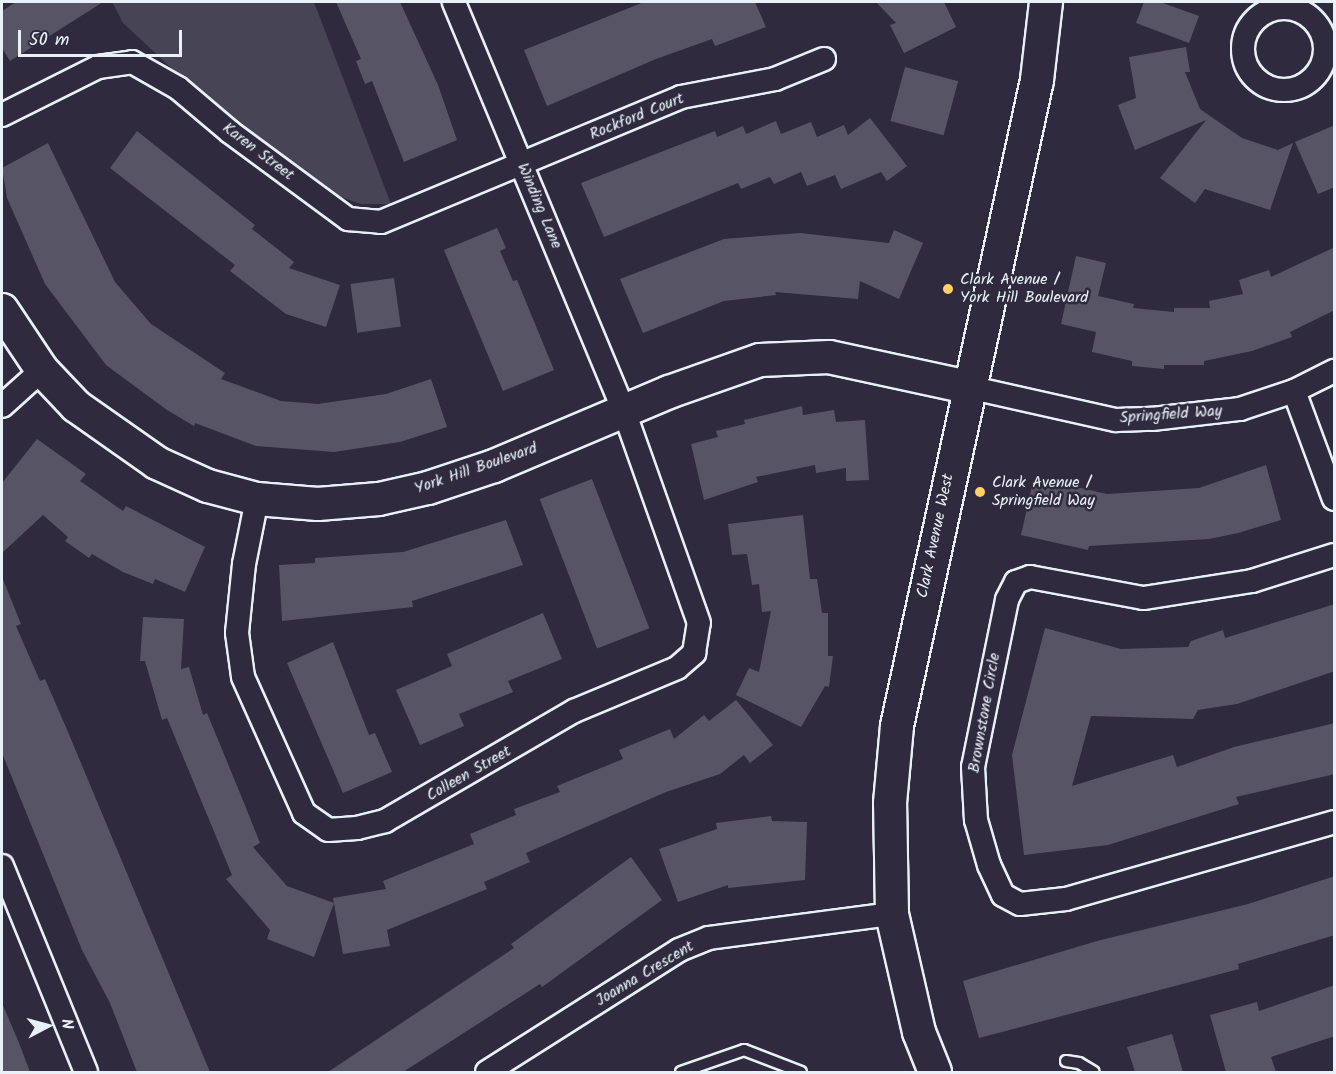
<!DOCTYPE html>
<style>
body{margin:0}
#map{position:relative;width:1336px;height:1074px;overflow:hidden;background:#2f2a3d;font-family:Kalam,sans-serif}
div>[style]{position:absolute}
.green>*{inset:0;background:#464455}
.building>*{inset:0;background:#575565;transform-origin:0 0}
.roads{filter:drop-shadow(2px 0 #e8f1f8) drop-shadow(-2px 0 #e8f1f8) drop-shadow(0 2px #e8f1f8) drop-shadow(0 -2px #e8f1f8)}
.lane>*{height:10px;margin:-5px;padding:0 5px;transform-origin:5px;border-radius:5px;background:#2f2a3d}
.street>*{height:22px;margin:-11px;padding:0 11px;transform-origin:11px;border-radius:11px;background:#2f2a3d}
.street>.ring{margin:-11px;padding:0;box-sizing:content-box;background:none;border:22px solid #2f2a3d;border-radius:50%}
.secondary>*{height:32px;margin:-16px;padding:0 16px;transform-origin:16px;border-radius:16px;background:#2f2a3d}
.dots>*{width:16px;height:16px;translate:-50% -50%;box-sizing:border-box;border:3px solid #2f2a3d;border-radius:50%}
span{translate:-50% -50%;white-space:nowrap;text-align:center;line-height:1.15;-webkit-text-stroke:5px #2f2a3d;paint-order:stroke}
.street-label{font-size:16px;color:#e8f1f8}
.poi-label{font-size:16px;color:#e8f1f8}
.left{translate:0 -50%;text-align:left}
.frame{position:absolute;inset:0;border:3px solid #e8f1f8;pointer-events:none}
.north{position:absolute;left:18px;top:996px;width:60px;height:60px;-webkit-text-stroke:4px #2f2a3d;paint-order:stroke;rotate:84deg;font-size:16px;font-weight:700;line-height:24px;text-align:center;color:#e8f1f8}
.north::after{content:'';display:block;margin:auto;width:21px;height:27px;background:#e8f1f8;clip-path:polygon(50% 0,100% 100%,50% 72%,0 100%)}
.scale{position:absolute;left:18px;top:30px;width:164px;height:27px;box-sizing:border-box;border:3px solid #e8f1f8;border-top:0;padding-left:8px;font-size:18px;line-height:21px;white-space:nowrap;color:#e8f1f8;-webkit-text-stroke:4px #2f2a3d;paint-order:stroke}
</style>
<div id="map">
<div class="green">
<div style="clip-path:polygon(112px 2px,314px 2px,391px 204px,361px 204px,335px 195px,197px 92px,123px 23px)"></div>
</div>
<div class="building">
<div style="clip-path:polygon(16px 2px,103px 2px,10px 61px,2px 48px,2px 11px)"></div>
<div style="clip-path:polygon(336px 2px,400px 2px,438px 85px,457px 140px,404px 162px,372px 81px,365px 84px,356px 61px,361px 59px)"></div>
<div style="clip-path:polygon(644px 2px,755px 2px,766px 27px,715px 46px,712px 39px,656px 59px,547px 106px,524px 50px)"></div>
<div style="clip-path:polygon(876px 2px,944px 2px,956px 27px,904px 53px,890px 25px,896px 23px)"></div>
<div style="clip-path:polygon(1144px 2px,1160px 2px,1199px 16px,1189px 43px,1136px 23px)"></div>
<div style="clip-path:polygon(1186px 47px,1190px 72px,1185px 72px,1200px 109px,1242px 138px,1278px 150px,1293px 143px,1270px 210px,1205px 189px,1195px 203px,1160px 178px,1206px 120px,1135px 150px,1118px 105px,1136px 98px,1129px 57px)"></div>
<div style="left:905px;top:67px;width:55px;height:56px;rotate:15deg"></div>
<div style="clip-path:polygon(870px 118px,907px 166px,887px 181px,881px 172px,841px 189px,835px 175px,807px 186px,801px 172px,774px 184px,770px 177px,741px 189px,738px 183px,604px 237px,581px 183px,715px 131px,717px 137px,743px 126px,746px 134px,776px 121px,781px 134px,811px 122px,817px 137px,844px 125px,848px 135px)"></div>
<div style="clip-path:polygon(1335px 125px,1335px 187px,1318px 194px,1295px 142px)"></div>
<div style="clip-path:polygon(137px 131px,255px 225px,252px 229px,294px 262px,289px 268px,340px 285px,326px 327px,286px 314px,230px 271px,235px 265px,110px 168px)"></div>
<div style="clip-path:polygon(48px 143px,115px 282px,151px 324px,225px 373px,221px 379px,281px 401px,318px 404px,386px 394px,431px 379px,447px 427px,400px 442px,334px 452px,256px 446px,195px 423px,194px 426px,167px 410px,106px 365px,45px 284px,7px 198px,2px 168px)"></div>
<div style="clip-path:polygon(497px 228px,506px 248px,500px 251px,513px 281px,517px 280px,554px 370px,503px 391px,444px 250px)"></div>
<div style="clip-path:polygon(894px 230px,923px 243px,899px 299px,860px 281px,858px 299px,775px 292px,776px 295px,724px 301px,643px 333px,620px 279px,724px 239px,800px 233px,889px 243px)"></div>
<div style="clip-path:polygon(1335px 247px,1335px 310px,1290px 332px,1292px 337px,1252px 351px,1204px 361px,1204px 365px,1164px 365px,1164px 369px,1132px 366px,1132px 361px,1092px 352px,1096px 332px,1061px 324px,1076px 256px,1106px 263px,1098px 296px,1134px 304px,1133px 308px,1174px 312px,1174px 308px,1210px 308px,1209px 301px,1243px 294px,1239px 280px,1269px 270px,1271px 277px)"></div>
<div style="left:394px;top:278px;width:49px;height:44px;rotate:82deg"></div>
<div style="clip-path:polygon(802px 406px,803px 415px,834px 410px,836px 422px,865px 420px,869px 480px,846px 481px,846px 468px,816px 473px,815px 465px,756px 477px,758px 482px,704px 500px,691px 444px,718px 437px,716px 431px,745px 424px,744px 420px)"></div>
<div style="clip-path:polygon(37px 439px,86px 474px,80px 481px,123px 511px,126px 506px,205px 547px,185px 592px,155px 579px,153px 584px,123px 572px,92px 554px,89px 558px,65px 541px,68px 537px,43px 515px,2px 553px,2px 483px)"></div>
<div style="clip-path:polygon(1266px 465px,1281px 520px,1238px 533px,1209px 539px,1089px 546px,1088px 550px,1021px 535px,1034px 477px,1107px 494px,1199px 488px)"></div>
<div style="left:592px;top:479px;width:160px;height:56px;rotate:69deg"></div>
<div style="clip-path:polygon(803px 515px,810px 579px,817px 579px,822px 613px,828px 613px,828px 656px,833px 656px,829px 687px,825px 686px,801px 727px,736px 695px,749px 668px,759px 672px,771px 611px,762px 612px,759px 584px,752px 585px,747px 554px,732px 555px,728px 524px)"></div>
<div style="clip-path:polygon(506px 520px,523px 565px,412px 601px,413px 607px,282px 621px,279px 565px,315px 563px,315px 558px,403px 552px)"></div>
<div style="clip-path:polygon(2px 577px,21px 624px,16px 626px,40px 681px,45px 679px,68px 732px,210px 1072px,137px 1072px,110px 1003px,82px 950px,2px 753px)"></div>
<div style="clip-path:polygon(1335px 604px,1335px 671px,1237px 704px,1198px 710px,1193px 719px,1091px 716px,1072px 786px,1173px 755px,1177px 767px,1234px 747px,1335px 723px,1335px 774px,1236px 797px,1239px 804px,1108px 845px,1024px 855px,1012px 755px,1045px 628px,1121px 649px,1188px 647px,1191px 641px,1223px 630px,1225px 638px)"></div>
<div style="clip-path:polygon(543px 613px,562px 659px,508px 681px,513px 692px,459px 714px,464px 726px,420px 745px,396px 690px,452px 666px,447px 654px)"></div>
<div style="clip-path:polygon(143px 617px,184px 619px,181px 669px,189px 667px,203px 715px,207px 713px,242px 798px,260px 843px,253px 847px,287px 886px,334px 903px,314px 957px,267px 939px,270px 930px,226px 879px,232px 875px,167px 718px,162px 720px,145px 661px,140px 661px)"></div>
<div style="clip-path:polygon(333px 642px,369px 735px,375px 733px,392px 772px,343px 793px,287px 663px)"></div>
<div style="clip-path:polygon(736px 700px,773px 745px,750px 763px,744px 755px,720px 774px,666px 792px,526px 853px,530px 862px,484px 882px,487px 889px,387px 930px,390px 946px,343px 954px,333px 898px,386px 889px,383px 881px,474px 844px,470px 834px,516px 815px,514px 809px,560px 792px,557px 786px,623px 759px,619px 750px,670px 729px,674px 739px,704px 715px,709px 721px)"></div>
<div style="clip-path:polygon(771px 816px,772px 821px,807px 822px,805px 880px,728px 888px,728px 885px,678px 902px,659px 849px,717px 829px,716px 823px)"></div>
<div style="clip-path:polygon(631px 857px,662px 900px,542px 987px,540px 984px,403px 1072px,328px 1072px,514px 948px,511px 944px)"></div>
<div style="clip-path:polygon(1335px 876px,1335px 935px,1238px 964px,1239px 969px,979px 1038px,963px 981px,1097px 941px,1248px 904px)"></div>
<div style="clip-path:polygon(1335px 985px,1335px 1036px,1271px 1057px,1276px 1072px,1226px 1072px,1210px 1015px,1257px 1002px,1259px 1011px)"></div>
<div style="clip-path:polygon(2px 1003px,19px 1043px,30px 1072px,2px 1072px)"></div>
<div style="clip-path:polygon(1172px 1034px,1183px 1072px,1135px 1072px,1127px 1047px)"></div>
</div>
<div class="roads">
<div class="lane">
<div style="left:1066px;top:1061px;width:13px;rotate:9deg"></div>
<div style="left:1079px;top:1063px;width:17px;rotate:31deg"></div>
<div style="left:681px;top:1072px;width:67px;rotate:-19.2deg"></div>
<div style="left:744px;top:1050px;width:61px;rotate:21.1deg"></div>
</div>
<div class="street">
<div class="ring" style="left:1243px;top:8px;width:60px;height:60px"></div>
<div style="left:2px;top:115px;width:107px;rotate:-26.6deg"></div>
<div style="left:98px;top:67px;width:34px;rotate:-8deg"></div>
<div style="left:132px;top:62px;width:53px;rotate:29.5deg"></div>
<div style="left:178px;top:88px;width:68px;rotate:40.2deg"></div>
<div style="left:230px;top:132px;width:147px;rotate:36.4deg"></div>
<div style="left:348px;top:219px;width:33px;rotate:5deg"></div>
<div style="left:381px;top:222px;width:325px;rotate:-22.6deg"></div>
<div style="left:681px;top:97px;width:96px;rotate:-10.8deg"></div>
<div style="left:775px;top:79px;width:53px;rotate:-22.2deg"></div>
<div style="left:968px;top:387px;width:152px;rotate:12.6deg"></div>
<div style="left:1116px;top:420px;width:36px;rotate:-2deg"></div>
<div style="left:1152px;top:419px;width:89px;rotate:-6.5deg"></div>
<div style="left:1240px;top:409px;width:57px;rotate:-18.4deg"></div>
<div style="left:1294px;top:391px;width:45px;rotate:-26.6deg"></div>
<div style="left:1294px;top:391px;width:115px;rotate:69.7deg"></div>
<div style="left:2px;top:406px;width:54px;rotate:-42deg"></div>
<div style="left:257px;top:499px;width:66px;rotate:101.3deg"></div>
<div style="left:244px;top:564px;width:69px;rotate:95.8deg"></div>
<div style="left:237px;top:633px;width:44px;rotate:82.2deg"></div>
<div style="left:243px;top:677px;width:149px;rotate:65.8deg"></div>
<div style="left:304px;top:813px;width:29px;rotate:35deg"></div>
<div style="left:328px;top:830px;width:29px;rotate:-4deg"></div>
<div style="left:357px;top:828px;width:29px;rotate:-14deg"></div>
<div style="left:385px;top:821px;width:219px;rotate:-30.2deg"></div>
<div style="left:574px;top:711px;width:112px;rotate:-22.7deg"></div>
<div style="left:677px;top:668px;width:23px;rotate:-41deg"></div>
<div style="left:694px;top:653px;width:30px;rotate:-81deg"></div>
<div style="left:699px;top:623px;width:225px;rotate:-109.5deg"></div>
<div style="left:624px;top:411px;width:443px;rotate:-112.6deg"></div>
<div style="left:1334px;top:555px;width:86px;rotate:162.4deg"></div>
<div style="left:1252px;top:581px;width:110px;rotate:171.1deg"></div>
<div style="left:1143px;top:598px;width:115px;rotate:-169.5deg"></div>
<div style="left:1030px;top:577px;width:15px;rotate:160deg"></div>
<div style="left:1016px;top:582px;width:20px;rotate:117deg"></div>
<div style="left:1007px;top:600px;width:170px;rotate:101.5deg"></div>
<div style="left:973px;top:767px;width:53px;rotate:86.8deg"></div>
<div style="left:976px;top:820px;width:47px;rotate:73.9deg"></div>
<div style="left:989px;top:865px;width:33px;rotate:65deg"></div>
<div style="left:1003px;top:895px;width:19px;rotate:28deg"></div>
<div style="left:1020px;top:904px;width:46px;rotate:-6.2deg"></div>
<div style="left:1066px;top:899px;width:279px;rotate:-16deg"></div>
<div style="left:2px;top:866px;width:222px;rotate:67.8deg"></div>
<div style="left:487px;top:1072px;width:227px;rotate:-32.4deg"></div>
<div style="left:679px;top:950px;width:32px;rotate:-22deg"></div>
<div style="left:709px;top:938px;width:185px;rotate:-7.5deg"></div>
</div>
<div class="secondary">
<div style="left:2px;top:310px;width:72px;rotate:56.3deg"></div>
<div style="left:42px;top:370px;width:50px;rotate:46.6deg"></div>
<div style="left:76px;top:406px;width:99px;rotate:35.1deg"></div>
<div style="left:157px;top:463px;width:56px;rotate:24.3deg"></div>
<div style="left:208px;top:486px;width:51px;rotate:14.9deg"></div>
<div style="left:257px;top:499px;width:61px;rotate:4.7deg"></div>
<div style="left:318px;top:504px;width:61px;rotate:-4.7deg"></div>
<div style="left:379px;top:499px;width:50px;rotate:-12.7deg"></div>
<div style="left:428px;top:488px;width:70px;rotate:-18.4deg"></div>
<div style="left:494px;top:466px;width:190px;rotate:-22.9deg"></div>
<div style="left:669px;top:392px;width:96px;rotate:-19.4deg"></div>
<div style="left:760px;top:360px;width:69px;rotate:-2.5deg"></div>
<div style="left:829px;top:357px;width:142px;rotate:12.2deg"></div>
<div style="left:935px;top:1072px;width:43px;rotate:-111.8deg"></div>
<div style="left:919px;top:1032px;width:121px;rotate:-102.9deg"></div>
<div style="left:892px;top:914px;width:111px;rotate:-91deg"></div>
<div style="left:890px;top:803px;width:77px;rotate:-84.8deg"></div>
<div style="left:897px;top:726px;width:661px;rotate:-77.77deg"></div>
<div style="left:1037px;top:80px;width:79px;rotate:-83.4deg"></div>
</div>
</div>
<div class="dots">
<div style="left:948px;top:289px;background:#ffd166"></div>
<div style="left:980px;top:492px;background:#ffd166"></div>
</div>
<div class="street-label">
<span style="left:637px;top:117px;rotate:-22deg">Rockford Court</span>
<span style="left:258px;top:152px;rotate:37deg">Karen Street</span>
<span style="left:539px;top:206px;rotate:67deg">Winding Lane</span>
<span style="left:1171px;top:415px;rotate:-4deg">Springfield Way</span>
<span style="left:476px;top:469px;rotate:-19deg">York Hill Boulevard</span>
<span style="left:936px;top:536px;rotate:-78deg">Clark Avenue West</span>
<span style="left:985px;top:713px;rotate:-80deg">Brownstone Circle</span>
<span style="left:469px;top:774px;rotate:-30deg">Colleen Street</span>
<span style="left:645px;top:974px;rotate:-31deg">Joanna Crescent</span>
</div>
<div class="poi-label">
<span class="left" style="left:960px;top:289px">Clark Avenue /<br>York Hill Boulevard</span>
<span class="left" style="left:992px;top:492px">Clark Avenue /<br>Springfield Way</span>
</div>
<div class="frame"></div>
<div class="north">N</div>
<div class="scale">50 m</div>
</div>
